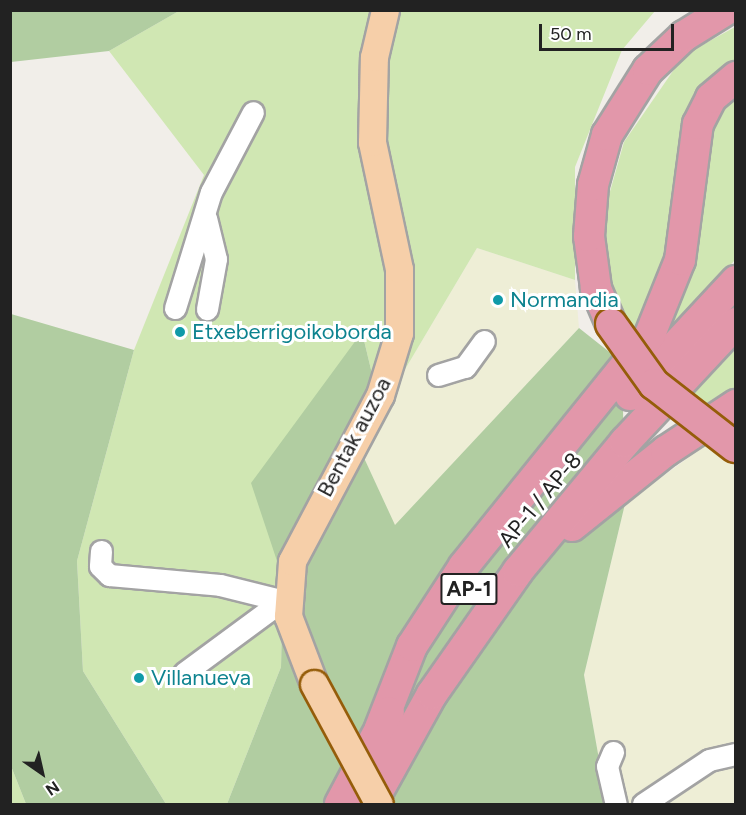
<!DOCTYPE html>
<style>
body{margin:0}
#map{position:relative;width:746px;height:815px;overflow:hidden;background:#f1eee9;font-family:Figtree,sans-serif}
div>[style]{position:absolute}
.farmland>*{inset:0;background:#eeeed6}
.grass>*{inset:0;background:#d0e7b3}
.forest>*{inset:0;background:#b1cda1}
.roads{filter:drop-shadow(2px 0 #a3a3a3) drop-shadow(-2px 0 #a3a3a3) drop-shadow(0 2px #a3a3a3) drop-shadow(0 -2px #a3a3a3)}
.minor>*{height:21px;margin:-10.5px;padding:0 10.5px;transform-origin:10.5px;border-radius:10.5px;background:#fff}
.major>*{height:27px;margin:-13.5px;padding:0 13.5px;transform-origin:13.5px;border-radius:13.5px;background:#f6cfa9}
.highway>*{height:30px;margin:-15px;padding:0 15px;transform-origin:15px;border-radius:15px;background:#e297aa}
.bridges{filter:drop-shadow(2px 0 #955d0a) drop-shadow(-2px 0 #955d0a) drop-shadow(0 2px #955d0a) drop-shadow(0 -2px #955d0a)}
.major-bridge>*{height:27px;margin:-13.5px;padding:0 13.5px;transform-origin:13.5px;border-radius:13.5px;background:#f6cfa9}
.highway-bridge>*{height:30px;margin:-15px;padding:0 15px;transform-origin:15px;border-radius:15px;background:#e297aa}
.dots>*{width:16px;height:16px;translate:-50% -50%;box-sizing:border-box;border:3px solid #fff;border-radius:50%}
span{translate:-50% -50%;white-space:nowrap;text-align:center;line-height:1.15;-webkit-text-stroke:6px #fff;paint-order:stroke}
.shield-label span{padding:2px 4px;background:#fff;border:2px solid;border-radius:4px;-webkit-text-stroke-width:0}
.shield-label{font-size:21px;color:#222;font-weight:700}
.culture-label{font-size:22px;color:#0d838f}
.left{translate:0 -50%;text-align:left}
.street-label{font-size:22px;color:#222}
.frame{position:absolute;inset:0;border:12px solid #222;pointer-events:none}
.north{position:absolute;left:12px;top:743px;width:60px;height:60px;-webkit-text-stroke:4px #fff;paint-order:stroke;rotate:146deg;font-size:16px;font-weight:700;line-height:24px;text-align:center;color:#222}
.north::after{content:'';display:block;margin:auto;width:21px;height:27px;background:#222;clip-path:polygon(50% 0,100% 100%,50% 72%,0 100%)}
.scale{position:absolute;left:539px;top:24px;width:135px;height:27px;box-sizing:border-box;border:3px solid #222;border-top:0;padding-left:8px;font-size:18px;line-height:21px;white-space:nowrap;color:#222;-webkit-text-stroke:4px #fff;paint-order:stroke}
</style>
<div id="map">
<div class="farmland">
<div style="clip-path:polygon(477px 248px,575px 280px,579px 328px,395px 526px,359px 447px)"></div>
<div style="clip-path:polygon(707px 444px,735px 466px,735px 804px,607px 804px,584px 675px,625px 504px)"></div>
</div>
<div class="grass">
<div style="clip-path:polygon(179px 11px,655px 11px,622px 50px,575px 167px,575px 280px,477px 248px,359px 447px,373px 378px,362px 332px,283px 579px,281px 667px,227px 804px,166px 804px,83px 671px,77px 561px,134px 350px,204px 175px,109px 51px)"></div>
<div style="clip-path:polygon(735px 27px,735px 260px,650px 351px,617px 303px,598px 234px,624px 142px,684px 55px)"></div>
<div style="clip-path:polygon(735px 350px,735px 394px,713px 409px,703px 405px,692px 395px)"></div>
<div style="clip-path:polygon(11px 766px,26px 804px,11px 804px)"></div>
</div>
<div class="forest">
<div style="clip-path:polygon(10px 11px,11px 10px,179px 11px,109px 51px,11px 62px)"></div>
<div style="clip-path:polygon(11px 314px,134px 350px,77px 561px,83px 671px,166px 804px,26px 804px,11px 766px)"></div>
<div style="clip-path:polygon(579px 328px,622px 362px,625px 504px,584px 675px,607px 804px,227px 804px,281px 667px,283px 579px,251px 483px,362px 332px,373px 378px,359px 447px,395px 525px)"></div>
</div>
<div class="roads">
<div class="minor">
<div style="left:206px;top:218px;width:42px;rotate:76.3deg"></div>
<div style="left:216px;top:259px;width:51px;rotate:100.2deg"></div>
<div style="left:175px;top:308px;width:121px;rotate:-72.8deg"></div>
<div style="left:211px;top:192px;width:90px;rotate:-62.3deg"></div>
<div style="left:438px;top:375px;width:28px;rotate:-17deg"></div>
<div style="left:465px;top:367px;width:32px;rotate:-54deg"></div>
<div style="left:101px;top:551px;width:15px;rotate:94deg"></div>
<div style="left:100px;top:566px;width:13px;rotate:45deg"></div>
<div style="left:109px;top:575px;width:111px;rotate:5.1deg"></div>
<div style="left:220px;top:585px;width:62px;rotate:14deg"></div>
<div style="left:184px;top:673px;width:128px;rotate:-36.4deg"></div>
<div style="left:613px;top:752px;width:15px;rotate:113deg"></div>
<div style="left:607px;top:766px;width:39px;rotate:77deg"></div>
<div style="left:643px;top:804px;width:79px;rotate:-33.7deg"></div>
<div style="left:709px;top:760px;width:28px;rotate:-13deg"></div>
</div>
<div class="major">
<div style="left:314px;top:684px;width:73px;rotate:-110.9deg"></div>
<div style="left:288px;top:616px;width:55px;rotate:-85.8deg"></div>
<div style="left:292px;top:561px;width:188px;rotate:-62.1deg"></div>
<div style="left:380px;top:395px;width:65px;rotate:-73deg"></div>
<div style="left:399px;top:333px;width:64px;rotate:-90deg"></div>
<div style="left:399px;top:269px;width:130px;rotate:-102deg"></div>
<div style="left:372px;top:142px;width:85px;rotate:-88.7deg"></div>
<div style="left:374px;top:57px;width:48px;rotate:-76.8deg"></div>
</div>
<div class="highway">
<div style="left:611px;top:324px;width:39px;rotate:-113deg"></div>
<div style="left:596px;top:288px;width:52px;rotate:-97.7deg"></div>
<div style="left:589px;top:236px;width:51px;rotate:-85.5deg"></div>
<div style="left:593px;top:185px;width:52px;rotate:-74.4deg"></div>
<div style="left:607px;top:135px;width:77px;rotate:-57.8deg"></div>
<div style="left:648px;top:70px;width:50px;rotate:-43.4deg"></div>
<div style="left:684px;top:36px;width:49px;rotate:-31.8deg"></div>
<div style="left:630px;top:395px;width:156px;rotate:-47.1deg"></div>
<div style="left:572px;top:526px;width:120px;rotate:-38.6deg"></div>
<div style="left:666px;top:451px;width:84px;rotate:-33.3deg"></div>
<div style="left:380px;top:728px;width:88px;rotate:-68.7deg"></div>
<div style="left:412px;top:646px;width:95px;rotate:-57deg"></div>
<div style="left:464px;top:566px;width:294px;rotate:-51.1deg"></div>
<div style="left:649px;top:337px;width:83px;rotate:-68.1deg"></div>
<div style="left:680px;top:260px;width:137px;rotate:-82.5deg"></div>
<div style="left:698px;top:124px;width:29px;rotate:-63deg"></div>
<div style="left:711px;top:98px;width:33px;rotate:-40deg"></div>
<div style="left:340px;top:804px;width:104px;rotate:-62deg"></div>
<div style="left:371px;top:804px;width:126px;rotate:-61deg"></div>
<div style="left:432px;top:694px;width:150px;rotate:-55deg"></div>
<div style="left:518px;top:571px;width:168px;rotate:-50.3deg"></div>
<div style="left:625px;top:442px;width:163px;rotate:-47deg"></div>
</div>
</div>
<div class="bridges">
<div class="major-bridge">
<div style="left:314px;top:684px;width:136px;rotate:61.6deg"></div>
</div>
<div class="highway-bridge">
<div style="left:611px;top:324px;width:74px;rotate:54.4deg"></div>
<div style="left:654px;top:384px;width:103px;rotate:37.9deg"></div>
</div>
</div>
<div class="dots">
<div style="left:498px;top:300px;background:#0f9aa8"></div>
<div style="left:180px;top:332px;background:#0f9aa8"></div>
<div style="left:139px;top:678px;background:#0f9aa8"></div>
</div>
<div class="shield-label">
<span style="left:469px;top:589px">AP-1</span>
</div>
<div class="culture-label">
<span class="left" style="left:510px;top:300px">Normandia</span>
<span class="left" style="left:192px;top:332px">Etxeberrigoikoborda</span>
<span class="left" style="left:151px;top:678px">Villanueva</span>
</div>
<div class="street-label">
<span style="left:354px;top:437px;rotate:-62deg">Bentak auzoa</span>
<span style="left:540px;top:500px;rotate:-50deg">AP-1 / AP-8</span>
</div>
<div class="frame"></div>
<div class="north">N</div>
<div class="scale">50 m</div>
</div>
